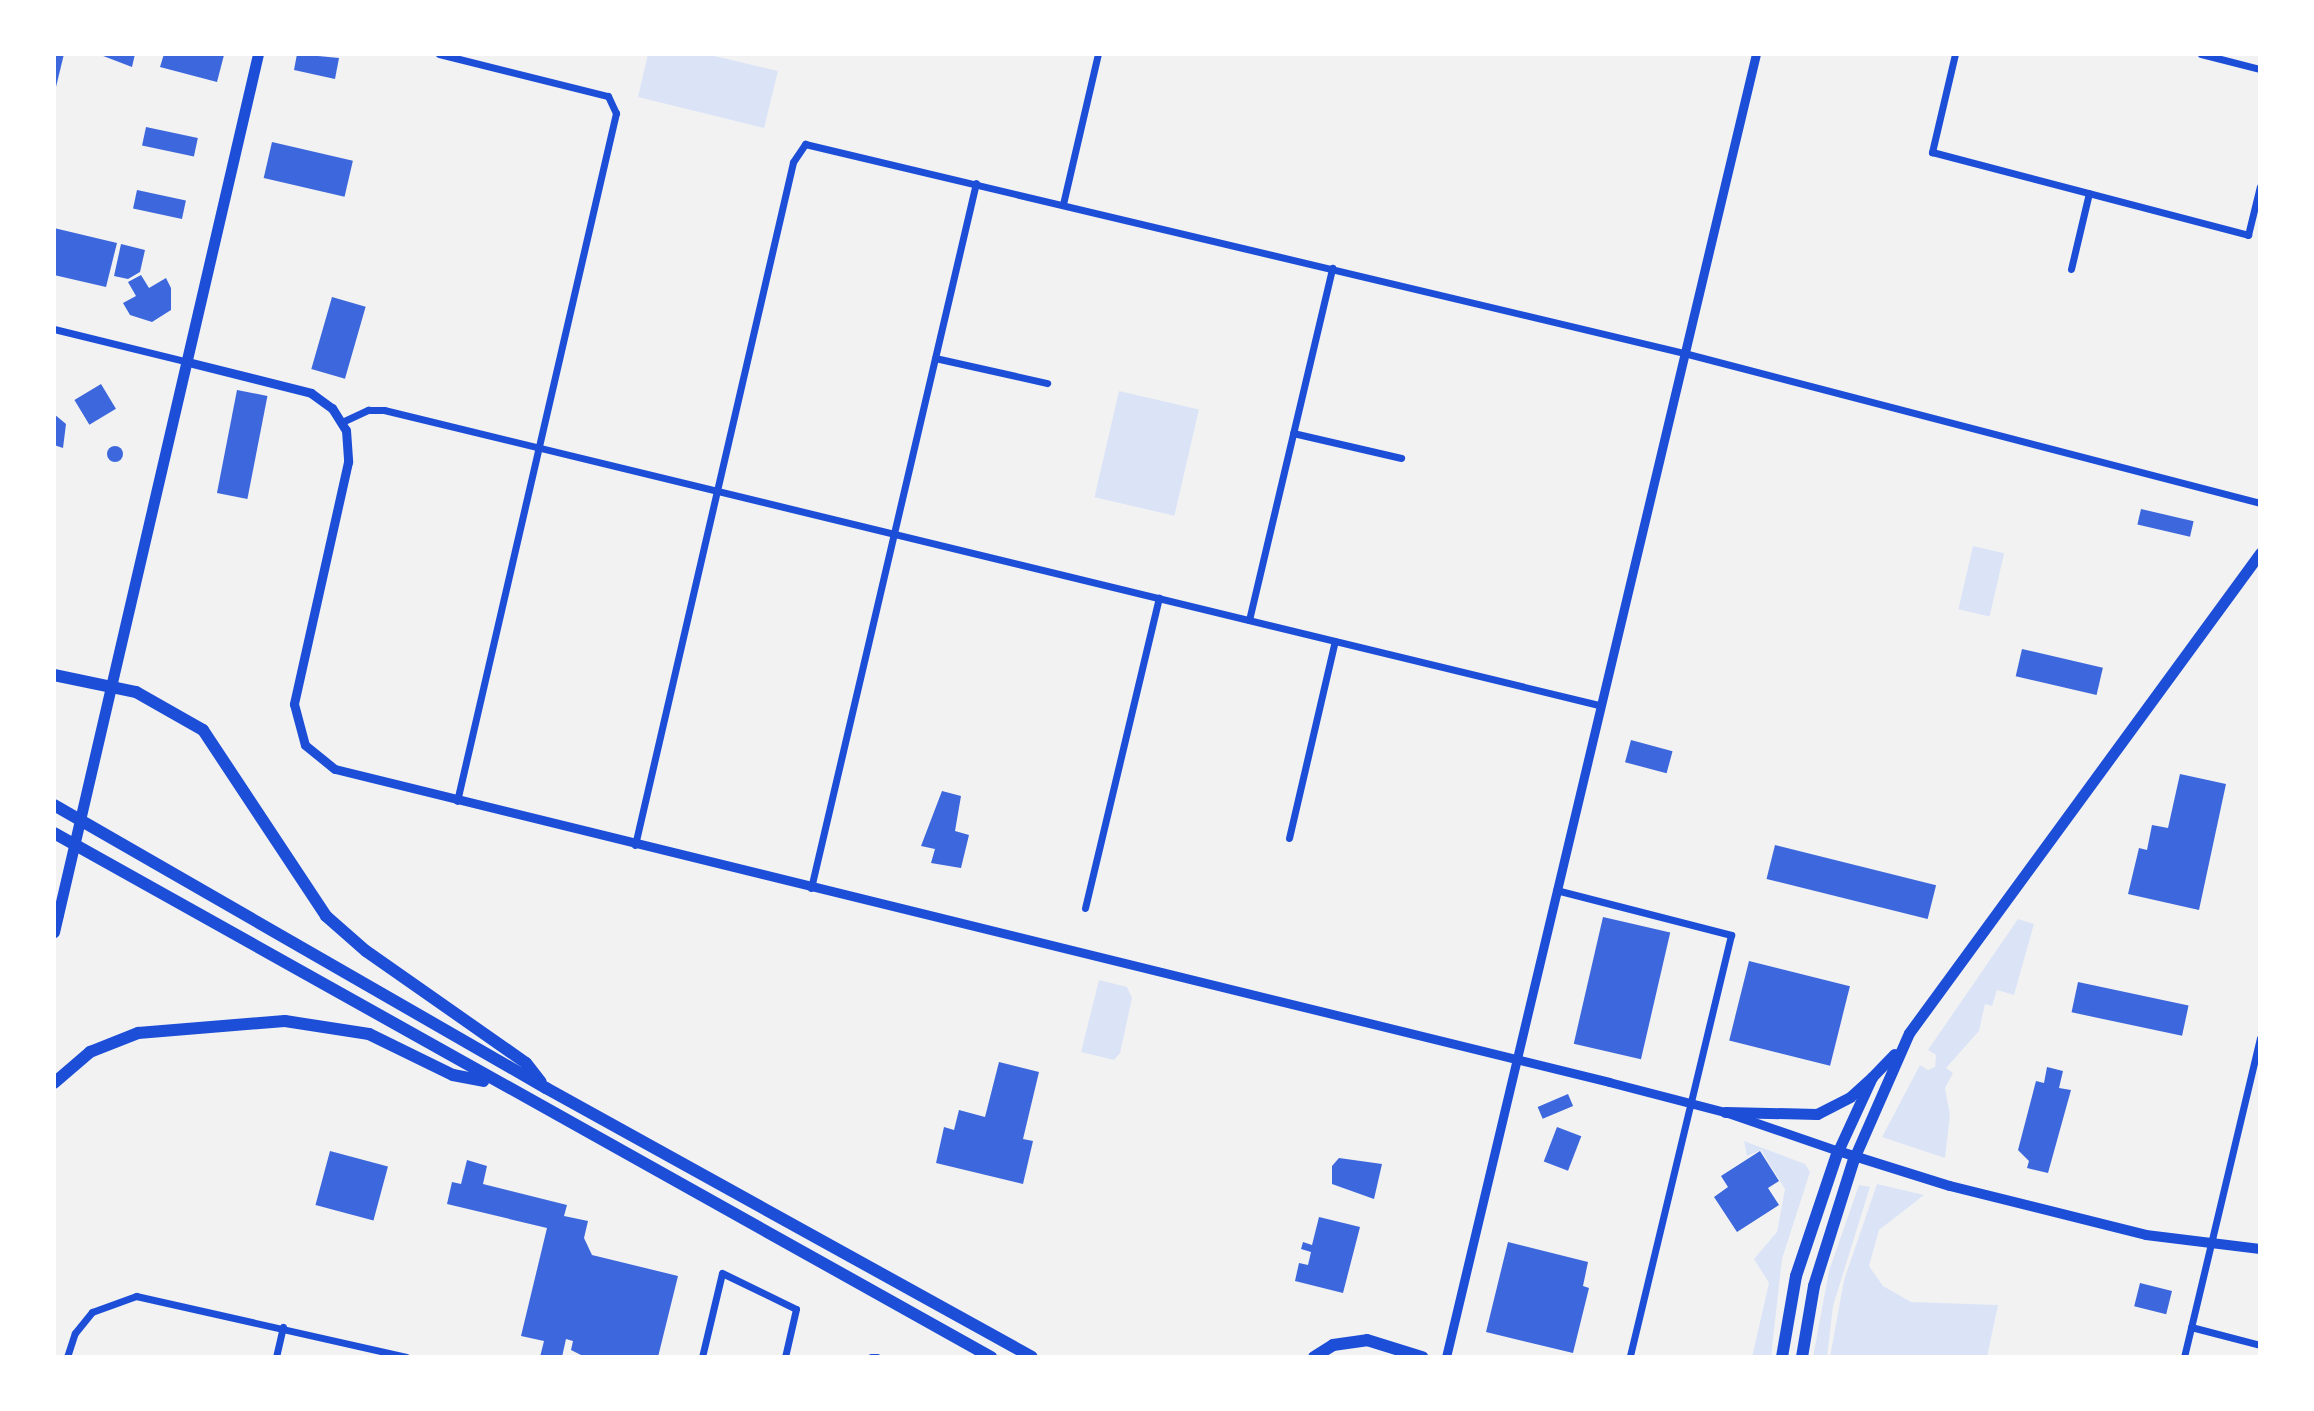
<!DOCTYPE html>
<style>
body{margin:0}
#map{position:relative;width:2314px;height:1411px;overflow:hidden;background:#f2f2f2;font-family:Karla,sans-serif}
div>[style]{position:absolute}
.green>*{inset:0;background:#dbe4f7;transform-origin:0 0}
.building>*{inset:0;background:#3d67dc;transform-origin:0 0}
.round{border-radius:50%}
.minor>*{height:7px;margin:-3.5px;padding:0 3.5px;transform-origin:3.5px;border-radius:3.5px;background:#1d4ed8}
.tertiary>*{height:9px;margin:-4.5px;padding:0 4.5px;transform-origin:4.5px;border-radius:4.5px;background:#1d4ed8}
.secondary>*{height:10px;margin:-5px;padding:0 5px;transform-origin:5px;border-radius:5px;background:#1d4ed8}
.primary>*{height:11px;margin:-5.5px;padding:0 5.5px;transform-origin:5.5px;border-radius:5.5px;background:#1d4ed8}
.motorway>*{height:12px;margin:-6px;padding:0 6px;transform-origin:6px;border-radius:6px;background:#1d4ed8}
span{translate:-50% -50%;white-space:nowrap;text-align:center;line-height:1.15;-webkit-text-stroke:6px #fff;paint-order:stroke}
.frame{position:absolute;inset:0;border:56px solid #fff;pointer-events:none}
</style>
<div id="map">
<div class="green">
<div style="clip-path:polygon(648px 54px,706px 54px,778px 71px,764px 128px,638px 97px)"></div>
<div style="left:1119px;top:391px;width:82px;height:109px;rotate:13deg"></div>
<div style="left:1973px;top:546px;width:32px;height:65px;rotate:13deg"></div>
<div style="clip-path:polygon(2018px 919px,2034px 924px,2014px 995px,1997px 990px,1992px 1006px,1985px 1004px,1979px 1031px,1946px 1068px,1953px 1073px,1945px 1088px,1950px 1115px,1945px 1158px,1882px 1137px,1920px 1065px,1928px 1070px,1935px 1067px,1936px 1055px,1928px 1050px)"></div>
<div style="clip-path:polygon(1099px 980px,1127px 987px,1132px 998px,1120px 1053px,1114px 1060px,1081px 1052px)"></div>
<div style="clip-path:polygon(1744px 1141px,1805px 1164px,1810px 1172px,1782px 1259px,1771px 1357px,1752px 1357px,1769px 1283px,1754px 1259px,1777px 1232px,1785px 1189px,1761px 1150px,1747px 1156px)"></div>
<div style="clip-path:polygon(1877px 1184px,1924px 1195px,1879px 1230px,1869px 1266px,1883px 1286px,1911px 1302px,1998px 1305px,1987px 1357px,1830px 1357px,1844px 1280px)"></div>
<div style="clip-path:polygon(1859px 1185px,1870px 1187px,1833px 1306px,1827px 1357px,1813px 1357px,1829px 1271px)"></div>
</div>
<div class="building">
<div style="clip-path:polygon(54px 54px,64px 54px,55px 91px,54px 91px)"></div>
<div style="clip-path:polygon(98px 54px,135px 54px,132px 67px)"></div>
<div style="clip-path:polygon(164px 54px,220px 54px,224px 55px,217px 82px,160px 67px)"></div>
<div style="clip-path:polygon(297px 54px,339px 58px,335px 79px,294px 70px)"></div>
<div style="left:146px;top:127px;width:53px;height:19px;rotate:12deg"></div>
<div style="left:272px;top:142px;width:83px;height:37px;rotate:13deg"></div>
<div style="left:137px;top:190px;width:50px;height:19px;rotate:12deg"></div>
<div style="clip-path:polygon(54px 228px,117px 243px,106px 287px,54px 275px)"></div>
<div style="clip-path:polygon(121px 244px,145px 250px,140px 272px,128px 279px,114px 276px)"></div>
<div style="clip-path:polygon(141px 275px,149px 288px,166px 278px,171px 288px,171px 310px,152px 322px,130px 315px,123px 303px,136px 296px,128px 282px)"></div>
<div style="left:332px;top:297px;width:35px;height:75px;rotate:16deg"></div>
<div style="left:101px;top:384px;width:29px;height:31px;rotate:59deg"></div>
<div style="left:237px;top:390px;width:31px;height:105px;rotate:11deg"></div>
<div style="clip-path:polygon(54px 414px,66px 424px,63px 448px,54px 445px)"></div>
<div class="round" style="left:107px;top:446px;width:16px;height:16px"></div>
<div style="left:2141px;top:509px;width:54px;height:16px;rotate:13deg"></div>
<div style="left:2022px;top:649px;width:83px;height:28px;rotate:13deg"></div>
<div style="left:1631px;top:740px;width:43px;height:23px;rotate:15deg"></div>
<div style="clip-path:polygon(2180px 774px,2226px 784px,2199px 910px,2128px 894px,2139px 848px,2147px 850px,2152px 825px,2168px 828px)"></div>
<div style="clip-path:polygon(942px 791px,961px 796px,955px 831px,969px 835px,961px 868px,931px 863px,935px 849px,921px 846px)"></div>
<div style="left:1775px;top:845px;width:166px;height:35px;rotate:14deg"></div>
<div style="left:1603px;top:917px;width:69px;height:130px;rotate:13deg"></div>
<div style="left:1749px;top:961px;width:104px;height:82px;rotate:14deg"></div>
<div style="left:2078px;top:982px;width:113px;height:31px;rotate:12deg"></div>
<div style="clip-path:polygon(999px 1062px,1039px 1072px,1023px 1139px,1033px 1141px,1023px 1184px,936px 1163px,944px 1127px,954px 1130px,959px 1110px,985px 1117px)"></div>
<div style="clip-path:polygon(2047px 1067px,2063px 1071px,2059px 1088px,2071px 1090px,2048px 1173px,2027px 1168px,2029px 1161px,2018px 1150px,2036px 1081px,2044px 1083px)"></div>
<div style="left:1568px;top:1094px;width:13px;height:33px;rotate:67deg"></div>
<div style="left:1557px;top:1127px;width:26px;height:37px;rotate:21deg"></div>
<div style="left:330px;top:1151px;width:60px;height:56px;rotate:15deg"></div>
<div style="clip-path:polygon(1760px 1151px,1779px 1181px,1768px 1188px,1779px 1205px,1737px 1232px,1714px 1197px,1728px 1187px,1721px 1176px)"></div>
<div style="clip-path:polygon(1339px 1158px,1382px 1164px,1374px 1199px,1332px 1184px,1332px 1166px)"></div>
<div style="clip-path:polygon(467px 1160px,487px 1166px,483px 1184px,567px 1205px,564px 1216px,588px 1221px,584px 1238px,592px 1255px,678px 1276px,658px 1357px,585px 1357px,571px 1350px,573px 1341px,566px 1339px,562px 1357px,540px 1357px,544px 1341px,521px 1336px,547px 1228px,447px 1204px,452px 1182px,461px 1184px)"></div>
<div style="clip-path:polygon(1319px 1217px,1360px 1227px,1343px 1293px,1295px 1281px,1299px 1263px,1308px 1265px,1311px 1252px,1301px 1249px,1303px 1242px,1312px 1245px)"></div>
<div style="clip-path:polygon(1508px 1242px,1588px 1262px,1583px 1286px,1589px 1288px,1573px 1353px,1486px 1332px)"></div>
<div style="left:2140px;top:1283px;width:33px;height:24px;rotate:14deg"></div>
</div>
<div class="minor">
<div style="left:439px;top:54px;width:174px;rotate:14deg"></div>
<div style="left:608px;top:96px;width:19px;rotate:65deg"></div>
<div style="left:616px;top:113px;width:706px;rotate:103.01deg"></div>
<div style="left:1955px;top:54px;width:101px;rotate:103.2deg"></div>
<div style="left:1932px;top:152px;width:327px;rotate:14.7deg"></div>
<div style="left:2248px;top:235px;width:50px;rotate:-76.2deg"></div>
<div style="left:2201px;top:54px;width:61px;rotate:14.3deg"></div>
<div style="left:1063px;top:204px;width:154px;rotate:-76.9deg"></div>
<div style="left:2071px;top:269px;width:78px;rotate:-76.7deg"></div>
<div style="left:54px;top:329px;width:138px;rotate:13.8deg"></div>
<div style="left:935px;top:358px;width:115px;rotate:12.6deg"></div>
<div style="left:342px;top:422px;width:29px;rotate:-25deg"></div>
<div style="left:368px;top:410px;width:16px"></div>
<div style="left:384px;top:410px;width:1250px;rotate:13.65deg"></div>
<div style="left:1293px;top:433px;width:111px;rotate:13deg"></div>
<div style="left:1249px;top:620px;width:362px;rotate:-76.7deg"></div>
<div style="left:1289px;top:838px;width:202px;rotate:-76.9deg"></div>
<div style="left:635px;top:845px;width:701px;rotate:-76.97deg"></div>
<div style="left:793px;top:162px;width:22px;rotate:-56deg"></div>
<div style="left:805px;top:144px;width:904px;rotate:13.37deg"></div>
<div style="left:1684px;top:353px;width:595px;rotate:14.6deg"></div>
<div style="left:811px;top:888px;width:724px;rotate:-76.83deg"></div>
<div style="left:1556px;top:890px;width:181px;rotate:14.4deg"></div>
<div style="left:1731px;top:935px;width:434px;rotate:103.5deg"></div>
<div style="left:1085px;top:908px;width:319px;rotate:-76.6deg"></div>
<div style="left:2191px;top:1327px;width:71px;rotate:14.6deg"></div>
<div style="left:67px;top:1357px;width:25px;rotate:-72deg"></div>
<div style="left:75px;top:1333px;width:27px;rotate:-51deg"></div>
<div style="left:92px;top:1312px;width:47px;rotate:-20deg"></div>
<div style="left:136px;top:1296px;width:277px;rotate:12.7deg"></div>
<div style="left:276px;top:1357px;width:31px;rotate:-77deg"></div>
<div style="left:702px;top:1357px;width:86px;rotate:-76.6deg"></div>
<div style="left:722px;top:1273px;width:82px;rotate:25.9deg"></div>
<div style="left:796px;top:1309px;width:49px;rotate:102.9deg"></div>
<div style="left:871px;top:1357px;width:6px"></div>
<div style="left:2184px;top:1357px;width:328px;rotate:-76.6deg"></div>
</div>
<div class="tertiary">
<div style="left:188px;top:362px;width:127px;rotate:14.1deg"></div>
<div style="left:311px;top:393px;width:26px;rotate:36deg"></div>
<div style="left:332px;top:408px;width:26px;rotate:58deg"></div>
<div style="left:346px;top:430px;width:32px;rotate:86deg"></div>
<div style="left:348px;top:462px;width:248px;rotate:102.6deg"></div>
<div style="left:294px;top:704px;width:42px;rotate:75deg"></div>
<div style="left:305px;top:745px;width:38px;rotate:39deg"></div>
<div style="left:335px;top:769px;width:1312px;rotate:13.8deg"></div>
<div style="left:1609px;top:1082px;width:120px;rotate:14.5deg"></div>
<div style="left:1725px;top:1112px;width:120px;rotate:19deg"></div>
<div style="left:1446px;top:1357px;width:1339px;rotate:-76.62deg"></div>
</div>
<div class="secondary">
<div style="left:1838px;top:1151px;width:117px;rotate:17.4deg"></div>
<div style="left:1950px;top:1186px;width:202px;rotate:14deg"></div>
<div style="left:2146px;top:1235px;width:115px;rotate:7deg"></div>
</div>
<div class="primary">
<div style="left:54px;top:932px;width:901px;rotate:-76.92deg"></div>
<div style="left:1725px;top:1112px;width:92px;rotate:1.2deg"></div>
<div style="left:1817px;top:1114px;width:37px;rotate:-27deg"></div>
<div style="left:1850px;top:1097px;width:30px;rotate:-42deg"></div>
<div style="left:1838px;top:1151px;width:81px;rotate:-65.3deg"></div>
<div style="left:1872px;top:1077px;width:32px;rotate:-46deg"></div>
<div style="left:1855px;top:1156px;width:134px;rotate:-66.3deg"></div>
<div style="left:1909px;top:1033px;width:595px;rotate:-53.82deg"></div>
</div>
<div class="motorway">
<div style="left:54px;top:675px;width:84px;rotate:11.7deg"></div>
<div style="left:136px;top:692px;width:77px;rotate:29.6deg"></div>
<div style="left:203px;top:730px;width:223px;rotate:56.5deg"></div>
<div style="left:326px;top:916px;width:53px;rotate:41.2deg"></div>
<div style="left:366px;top:951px;width:195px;rotate:35deg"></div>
<div style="left:526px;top:1063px;width:24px;rotate:52deg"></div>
<div style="left:54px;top:805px;width:568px;rotate:29.91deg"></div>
<div style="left:546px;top:1088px;width:555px;rotate:28.96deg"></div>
<div style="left:54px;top:833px;width:1074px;rotate:29.22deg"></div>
<div style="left:54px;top:920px;width:6px;rotate:-51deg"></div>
<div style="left:54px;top:1083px;width:48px;rotate:-40.7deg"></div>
<div style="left:90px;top:1052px;width:52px;rotate:-21.6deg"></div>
<div style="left:138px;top:1033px;width:147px;rotate:-4.7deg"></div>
<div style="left:285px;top:1021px;width:85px;rotate:8.8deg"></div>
<div style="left:369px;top:1034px;width:93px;rotate:26deg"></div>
<div style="left:453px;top:1075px;width:31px;rotate:11deg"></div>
<div style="left:1314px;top:1357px;width:22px;rotate:-32deg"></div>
<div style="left:1333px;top:1345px;width:34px;rotate:-8deg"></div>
<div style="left:1367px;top:1340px;width:58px;rotate:17.2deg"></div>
<div style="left:1782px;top:1357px;width:82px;rotate:-80.2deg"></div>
<div style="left:1796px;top:1276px;width:132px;rotate:-71.4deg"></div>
<div style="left:1802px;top:1357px;width:72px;rotate:-80.4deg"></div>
<div style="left:1814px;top:1286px;width:136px;rotate:-72.5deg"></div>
</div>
<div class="frame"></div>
</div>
